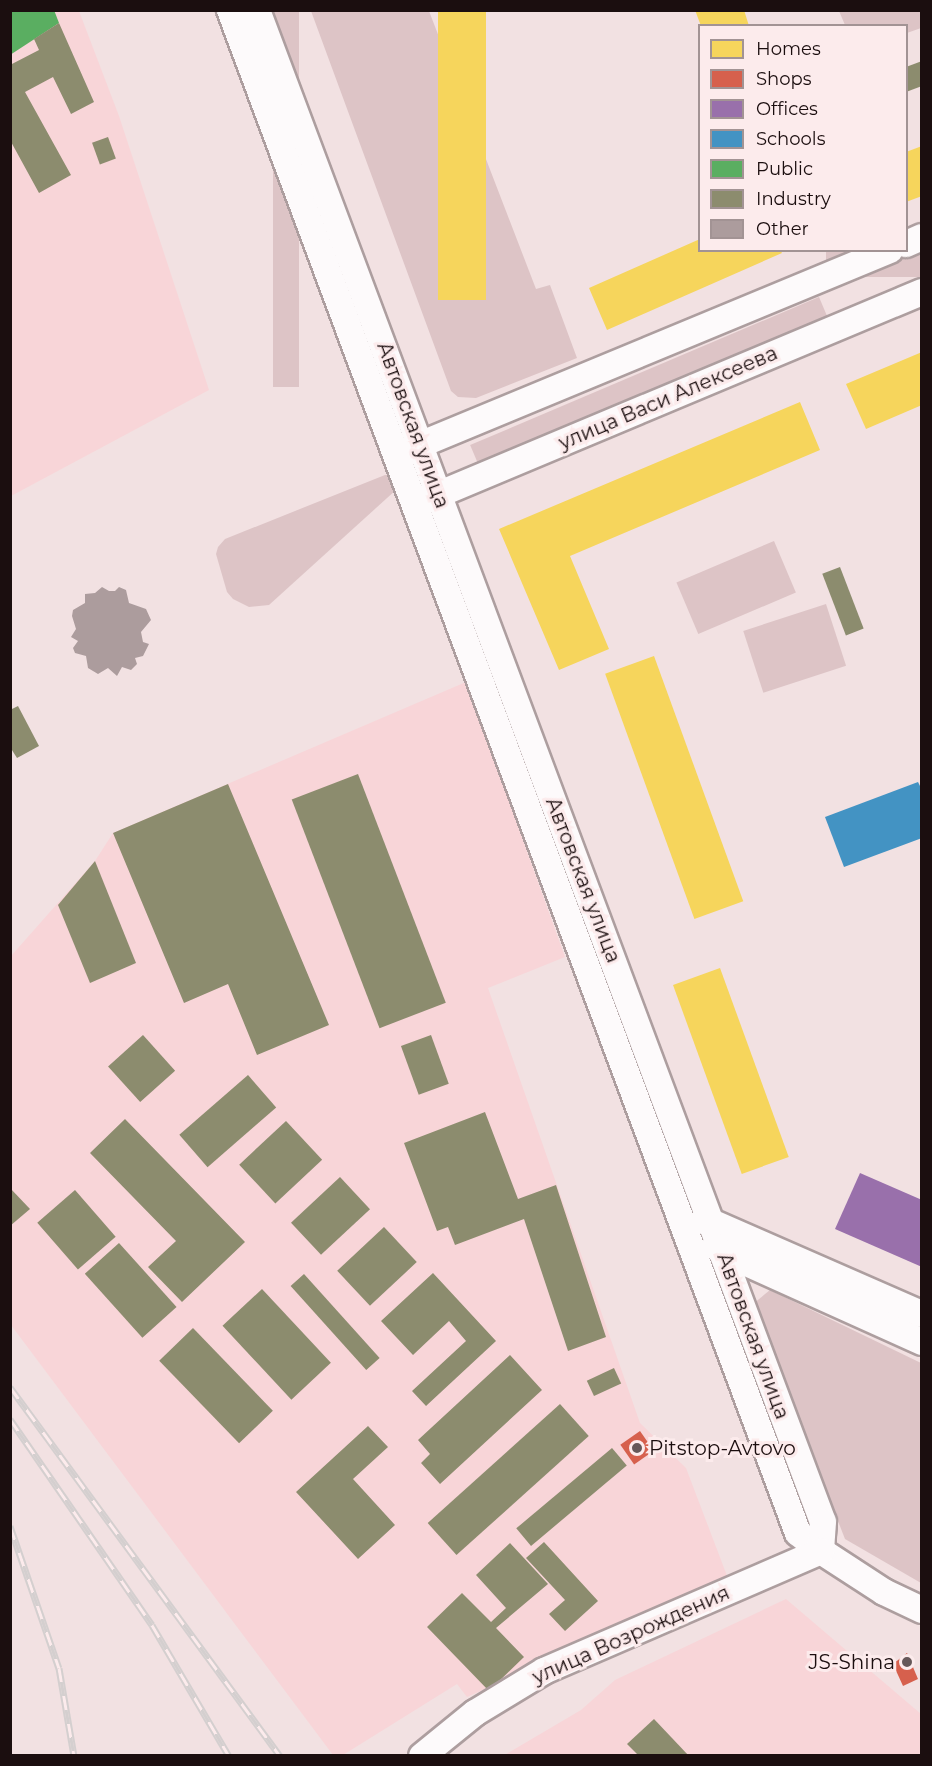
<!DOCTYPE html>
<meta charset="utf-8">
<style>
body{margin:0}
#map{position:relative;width:932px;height:1766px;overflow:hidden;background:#f2e1e2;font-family:Montserrat,sans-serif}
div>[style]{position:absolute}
.built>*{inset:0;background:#f8d5d8}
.green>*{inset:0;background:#ddc4c6;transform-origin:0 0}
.homes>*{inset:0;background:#f6d55c;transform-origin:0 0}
.shops>*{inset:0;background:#d6604d;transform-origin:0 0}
.offices>*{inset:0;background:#9970ab}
.schools>*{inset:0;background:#4393c3}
.public>*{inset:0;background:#5aae61}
.industry>*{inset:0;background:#8c8c6e;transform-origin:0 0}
.building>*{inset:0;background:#ac9c9d}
.roads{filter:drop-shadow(2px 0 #ad9e9f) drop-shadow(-2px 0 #ad9e9f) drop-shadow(0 2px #ad9e9f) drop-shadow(0 -2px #ad9e9f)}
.minor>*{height:26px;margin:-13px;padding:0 13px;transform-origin:13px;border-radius:13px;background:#fdfafb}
.rail>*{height:7px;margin-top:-3.5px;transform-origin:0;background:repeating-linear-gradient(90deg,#fcebec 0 14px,#d4cfcf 0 28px);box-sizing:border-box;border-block:2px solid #d4cfcf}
.dots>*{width:16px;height:16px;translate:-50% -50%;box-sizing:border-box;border:3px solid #fcebec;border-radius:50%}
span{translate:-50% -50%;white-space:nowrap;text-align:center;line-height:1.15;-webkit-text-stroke:6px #fcebec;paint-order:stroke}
.street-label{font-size:20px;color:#1b0e0f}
.poi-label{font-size:20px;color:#1b0e0f}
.left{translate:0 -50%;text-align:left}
.right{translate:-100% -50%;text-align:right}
.frame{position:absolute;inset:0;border:12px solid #1b0e0f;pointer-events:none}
.legend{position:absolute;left:698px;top:24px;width:210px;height:228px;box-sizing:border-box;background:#fcebec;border:2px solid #a29394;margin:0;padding:8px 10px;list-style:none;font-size:18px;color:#1b0e0f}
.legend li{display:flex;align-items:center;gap:12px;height:30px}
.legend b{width:30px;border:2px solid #a29394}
</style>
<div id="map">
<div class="built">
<div style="clip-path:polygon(11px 11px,79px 11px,119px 116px,209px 390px,11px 496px)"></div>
<div style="clip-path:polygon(466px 682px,565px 957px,488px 988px,640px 1423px,686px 1468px,729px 1581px,467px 1697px,457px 1684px,343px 1755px,333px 1755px,11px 1325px,11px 956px,95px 861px,113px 833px)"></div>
<div style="clip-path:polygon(786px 1599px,921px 1714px,921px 1755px,503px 1756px,581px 1710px,615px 1680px)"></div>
</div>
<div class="green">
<div style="left:273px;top:11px;width:26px;height:376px"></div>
<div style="clip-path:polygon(311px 11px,429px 11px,536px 289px,550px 285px,577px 358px,476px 398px,458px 397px,451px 391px)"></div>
<div style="clip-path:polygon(839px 11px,921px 11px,921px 28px,907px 33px,906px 26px,845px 25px)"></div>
<div style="left:921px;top:252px;width:25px;height:95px;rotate:90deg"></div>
<div style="left:819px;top:297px;width:23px;height:379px;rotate:67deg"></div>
<div style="clip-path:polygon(385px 475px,390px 475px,397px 489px,269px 605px,249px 607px,233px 599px,227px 592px,216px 554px,218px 547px,225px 539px)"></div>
<div style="left:774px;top:541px;width:56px;height:106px;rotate:67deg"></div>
<div style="left:826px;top:604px;width:65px;height:87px;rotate:72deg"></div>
<div style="clip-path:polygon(770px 1290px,921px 1363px,921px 1583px,845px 1539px,753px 1304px)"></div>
</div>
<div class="homes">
<div style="left:438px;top:10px;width:48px;height:290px"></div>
<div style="clip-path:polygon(695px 10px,744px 10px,749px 26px,701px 26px)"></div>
<div style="clip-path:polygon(922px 146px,922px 196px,906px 202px,906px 152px)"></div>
<div style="clip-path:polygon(700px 239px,700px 250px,780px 250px,782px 253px,607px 330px,589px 288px)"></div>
<div style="clip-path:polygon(922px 352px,922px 405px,866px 429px,846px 384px)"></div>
<div style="clip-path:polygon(800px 402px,820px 450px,570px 556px,609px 649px,559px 670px,499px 529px)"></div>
<div style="left:654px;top:656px;width:261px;height:52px;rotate:70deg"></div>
<div style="left:720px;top:968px;width:201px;height:50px;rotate:70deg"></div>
</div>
<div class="shops">
<div style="left:640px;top:1431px;width:24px;height:24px;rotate:55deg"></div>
<div style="clip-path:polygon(907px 1653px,918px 1679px,903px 1686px,893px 1664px)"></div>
</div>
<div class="offices">
<div style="clip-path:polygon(860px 1173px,922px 1200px,922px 1267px,835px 1229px)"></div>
</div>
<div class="schools">
<div style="clip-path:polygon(918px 782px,922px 790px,922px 838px,844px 867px,825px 817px)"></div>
</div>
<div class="public">
<div style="clip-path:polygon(10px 10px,54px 10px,59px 23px,10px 55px)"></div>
</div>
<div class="industry">
<div style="clip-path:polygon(59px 23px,94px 102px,71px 114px,53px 77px,25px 92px,71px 175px,39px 193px,10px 140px,10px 65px,39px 50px,34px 39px)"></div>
<div style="clip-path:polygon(922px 61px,922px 86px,906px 92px,906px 67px)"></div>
<div style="left:108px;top:137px;width:23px;height:17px;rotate:70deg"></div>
<div style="left:840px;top:567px;width:66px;height:19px;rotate:69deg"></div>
<div style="clip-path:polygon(18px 706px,39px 746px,17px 758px,10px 747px,10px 710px)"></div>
<div style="left:358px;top:774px;width:245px;height:71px;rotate:69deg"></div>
<div style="clip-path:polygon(228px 784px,329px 1025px,257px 1055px,228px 984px,184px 1003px,113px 833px)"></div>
<div style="clip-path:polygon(95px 861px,136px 963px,90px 983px,58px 905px)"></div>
<div style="left:143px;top:1035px;width:48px;height:47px;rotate:48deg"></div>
<div style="left:431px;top:1035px;width:52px;height:32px;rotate:70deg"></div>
<div style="left:248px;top:1075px;width:43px;height:91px;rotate:49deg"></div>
<div style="clip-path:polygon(485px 1112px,518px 1199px,556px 1185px,606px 1337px,568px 1351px,524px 1219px,455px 1245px,448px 1227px,437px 1231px,404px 1143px)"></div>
<div style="clip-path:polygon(125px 1119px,245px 1242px,182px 1302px,148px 1267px,176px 1241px,90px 1153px)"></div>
<div style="left:286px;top:1121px;width:53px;height:64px;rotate:47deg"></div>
<div style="left:340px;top:1177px;width:44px;height:67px;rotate:47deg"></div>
<div style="clip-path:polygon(10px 1188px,30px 1209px,10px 1226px)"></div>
<div style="left:75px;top:1190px;width:62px;height:50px;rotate:49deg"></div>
<div style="left:384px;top:1227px;width:48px;height:64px;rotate:47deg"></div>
<div style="left:119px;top:1243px;width:86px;height:46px;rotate:48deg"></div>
<div style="clip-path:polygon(433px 1273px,496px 1341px,426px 1406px,412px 1391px,466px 1341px,449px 1321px,413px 1355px,381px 1321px)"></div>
<div style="left:304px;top:1274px;width:113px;height:18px;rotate:48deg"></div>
<div style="left:262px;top:1289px;width:101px;height:54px;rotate:47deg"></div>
<div style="left:193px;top:1328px;width:115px;height:47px;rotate:46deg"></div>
<div style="clip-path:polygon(510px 1355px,542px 1390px,440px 1484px,421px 1463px,430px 1454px,418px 1440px)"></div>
<div style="left:614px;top:1368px;width:17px;height:30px;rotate:65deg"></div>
<div style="left:560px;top:1404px;width:43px;height:178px;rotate:48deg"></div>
<div style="clip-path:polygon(368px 1426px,388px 1447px,353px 1479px,395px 1525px,358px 1559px,296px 1492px)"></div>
<div style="left:612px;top:1448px;width:23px;height:125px;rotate:50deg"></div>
<div style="clip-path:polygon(544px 1542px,598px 1601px,565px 1631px,549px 1614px,565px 1600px,526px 1558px)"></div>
<div style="clip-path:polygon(510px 1543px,548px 1584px,496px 1628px,524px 1657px,489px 1691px,427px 1627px,462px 1593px,491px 1622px,506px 1608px,476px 1575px)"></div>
<div style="clip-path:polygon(654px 1719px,689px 1756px,639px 1756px,627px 1744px)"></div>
</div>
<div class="building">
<div style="clip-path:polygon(102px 587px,109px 591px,115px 591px,119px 587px,126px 590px,129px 603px,146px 609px,151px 620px,141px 632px,143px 642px,149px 644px,143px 656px,135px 658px,137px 664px,131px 670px,122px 667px,117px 676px,108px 668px,98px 674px,88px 668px,86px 656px,75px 653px,73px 648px,78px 641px,71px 637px,76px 629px,72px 616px,73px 610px,85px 603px,85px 594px,95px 593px)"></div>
</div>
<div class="roads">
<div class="minor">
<div style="left:230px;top:10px;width:1625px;rotate:69.55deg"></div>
<div style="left:798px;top:1533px;width:29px;rotate:38deg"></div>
<div style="left:821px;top:1551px;width:75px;rotate:33.1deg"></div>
<div style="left:884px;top:1592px;width:42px;rotate:25.3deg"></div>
<div style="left:257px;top:10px;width:1614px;rotate:69.48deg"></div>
<div style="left:823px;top:1522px;width:29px;rotate:94deg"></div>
<div style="left:906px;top:244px;width:17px;rotate:-24deg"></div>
<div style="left:405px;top:451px;width:525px;rotate:-22.51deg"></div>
<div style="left:423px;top:501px;width:541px;rotate:-22.73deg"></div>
<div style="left:703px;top:1221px;width:8px;rotate:7deg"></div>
<div style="left:711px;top:1222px;width:230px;rotate:23.6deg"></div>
<div style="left:715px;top:1246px;width:9px;rotate:41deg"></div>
<div style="left:722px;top:1252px;width:219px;rotate:24.2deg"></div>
<div style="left:422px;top:1756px;width:68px;rotate:-39.1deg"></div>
<div style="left:475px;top:1713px;width:81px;rotate:-31.3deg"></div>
<div style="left:544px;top:1671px;width:302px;rotate:-23.4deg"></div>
</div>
</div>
<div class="rail">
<div style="left:10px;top:1387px;width:457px;rotate:53.8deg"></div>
<div style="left:10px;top:1419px;width:250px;rotate:55.4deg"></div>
<div style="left:152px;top:1625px;width:152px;rotate:59.6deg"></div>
<div style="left:10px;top:1526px;width:150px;rotate:71deg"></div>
<div style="left:59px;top:1668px;width:89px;rotate:80.3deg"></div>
</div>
<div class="dots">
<div style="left:637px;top:1448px;background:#665859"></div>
<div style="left:907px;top:1662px;background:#665859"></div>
</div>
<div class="street-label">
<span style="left:668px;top:398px;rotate:-23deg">улица Васи Алексеева</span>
<span style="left:413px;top:425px;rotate:70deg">Автовская улица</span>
<span style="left:583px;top:880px;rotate:69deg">Автовская улица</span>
<span style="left:753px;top:1336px;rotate:70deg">Автовская улица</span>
<span style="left:631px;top:1635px;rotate:-24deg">улица Возрождения</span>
</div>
<div class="poi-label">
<span class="left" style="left:649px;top:1448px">Pitstop-Avtovo</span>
<span class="right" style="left:895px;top:1662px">JS-Shina</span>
</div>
<div class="frame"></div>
<ul class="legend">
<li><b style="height:16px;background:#f6d55c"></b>Homes</li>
<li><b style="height:16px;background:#d6604d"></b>Shops</li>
<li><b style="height:16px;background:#9970ab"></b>Offices</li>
<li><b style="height:16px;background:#4393c3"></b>Schools</li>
<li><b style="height:16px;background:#5aae61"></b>Public</li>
<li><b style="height:16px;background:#8c8c6e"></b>Industry</li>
<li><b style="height:16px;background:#ac9c9d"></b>Other</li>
</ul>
</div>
